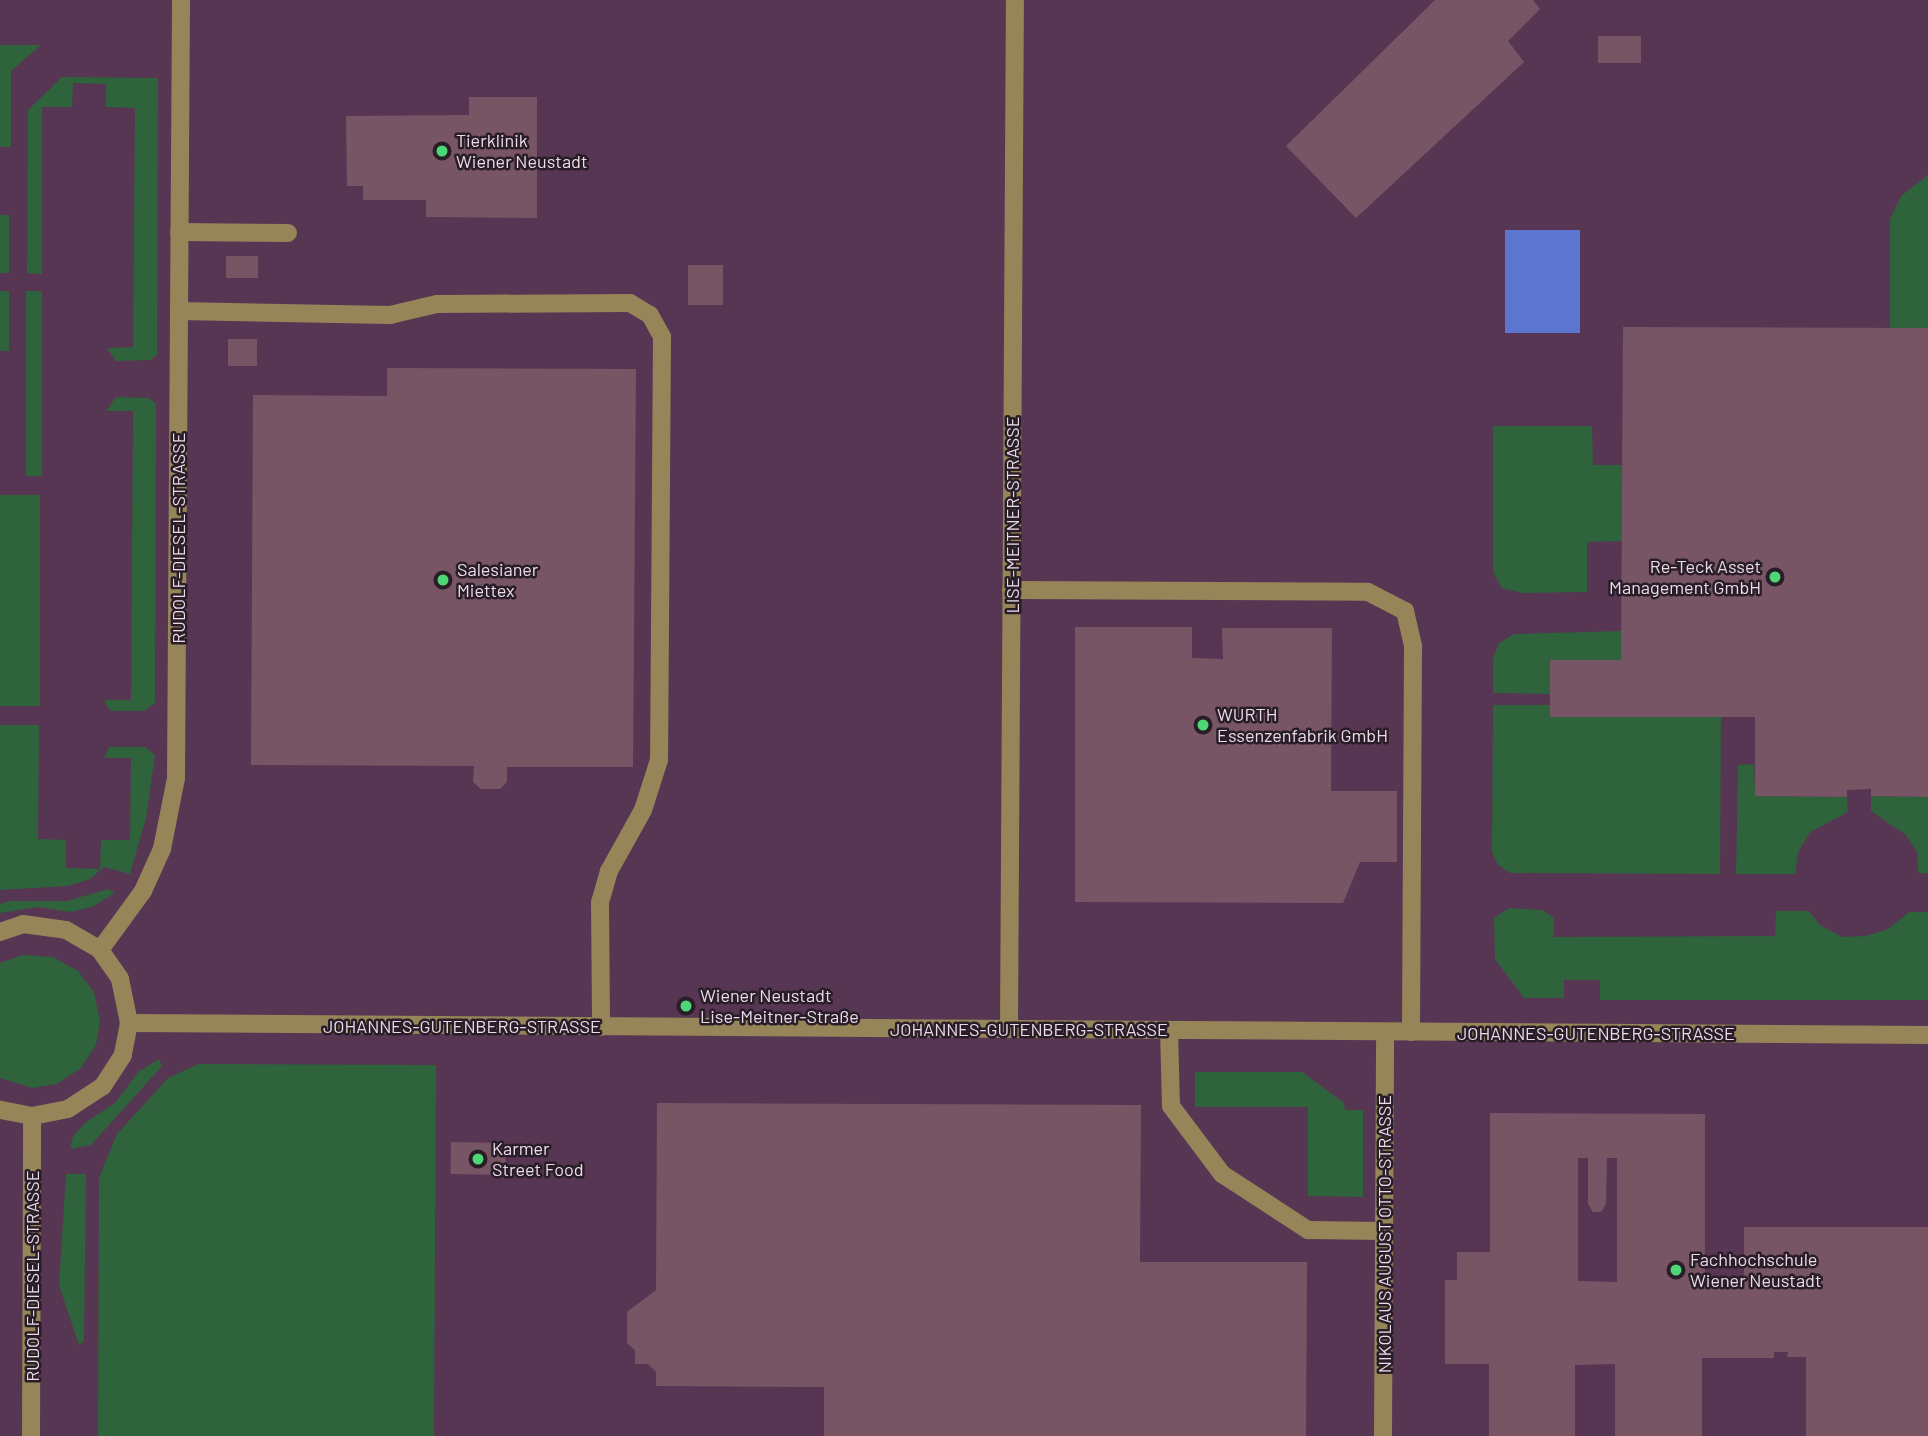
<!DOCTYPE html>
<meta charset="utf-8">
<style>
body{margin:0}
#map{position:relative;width:1928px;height:1436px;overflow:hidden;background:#4a3047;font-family:Barlow,sans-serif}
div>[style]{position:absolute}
.built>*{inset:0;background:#563653;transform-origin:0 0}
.green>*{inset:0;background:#2e633c;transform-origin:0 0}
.water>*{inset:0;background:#5c75d1;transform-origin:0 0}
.building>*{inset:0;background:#785565;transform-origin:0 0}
.minor>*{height:18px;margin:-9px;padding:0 9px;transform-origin:9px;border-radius:9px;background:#958558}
.dots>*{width:19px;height:19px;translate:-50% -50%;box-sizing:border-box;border:4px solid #291d27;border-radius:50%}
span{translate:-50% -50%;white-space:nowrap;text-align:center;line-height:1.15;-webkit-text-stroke:5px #291d27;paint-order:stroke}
.poi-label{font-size:18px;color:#ebdbe9}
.left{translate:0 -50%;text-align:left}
.right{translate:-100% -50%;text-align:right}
.street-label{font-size:18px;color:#ebdbe9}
</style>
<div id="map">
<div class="built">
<div style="left:0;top:0;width:1928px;height:1436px"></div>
</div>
<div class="green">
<div style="clip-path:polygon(0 45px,41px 45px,11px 71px,11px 147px,0 147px)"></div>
<div style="clip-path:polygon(62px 77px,158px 78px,157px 355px,150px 360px,116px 361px,107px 348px,133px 347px,135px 108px,106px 107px,106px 84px,73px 83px,72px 107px,42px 107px,42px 274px,27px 273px,28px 110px)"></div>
<div style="clip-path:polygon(1928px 175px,1928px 328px,1890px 328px,1890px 219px,1901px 196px)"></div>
<div style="left:0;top:215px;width:9px;height:58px"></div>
<div style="left:0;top:291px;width:9px;height:60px"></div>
<div style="left:26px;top:291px;width:16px;height:185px"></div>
<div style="clip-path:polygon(116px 397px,149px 398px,156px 404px,155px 703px,144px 711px,110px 711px,104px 700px,131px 700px,133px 411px,106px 411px)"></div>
<div style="clip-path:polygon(1493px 426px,1592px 426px,1593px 465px,1622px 465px,1622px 541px,1587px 542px,1587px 592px,1523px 593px,1502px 588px,1493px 572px)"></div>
<div style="left:0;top:495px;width:40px;height:211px"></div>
<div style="clip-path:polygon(1621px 631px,1621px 660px,1550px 660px,1550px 694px,1493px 693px,1493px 658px,1499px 643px,1514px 634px)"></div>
<div style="clip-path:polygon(1493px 705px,1550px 705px,1550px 717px,1721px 717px,1720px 874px,1510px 873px,1498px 865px,1492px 852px)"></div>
<div style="clip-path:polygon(0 725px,39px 725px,38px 839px,66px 840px,66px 868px,100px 869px,101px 840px,130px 840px,131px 758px,104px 758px,109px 747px,145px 747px,155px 755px,146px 818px,130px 874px,104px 867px,90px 879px,68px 886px,0 890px)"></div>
<div style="clip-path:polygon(1754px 764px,1755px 796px,1847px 797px,1848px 812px,1810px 832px,1798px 852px,1795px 874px,1736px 874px,1738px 765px)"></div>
<div style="clip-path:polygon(1871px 796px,1928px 797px,1928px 873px,1918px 873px,1917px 852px,1906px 835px,1871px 811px)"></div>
<div style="clip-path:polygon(108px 889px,115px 893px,92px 907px,70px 912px,38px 907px,0 913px,0 904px,10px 901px,67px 901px)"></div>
<div style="clip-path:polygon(1509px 908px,1542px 910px,1554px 918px,1554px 937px,1775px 936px,1776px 911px,1809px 911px,1820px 925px,1842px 937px,1866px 936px,1888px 929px,1909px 912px,1928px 912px,1928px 1000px,1600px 1000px,1600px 980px,1564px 980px,1564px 998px,1524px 998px,1495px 959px,1494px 918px)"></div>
<div style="clip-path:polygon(23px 955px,53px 957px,78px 971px,94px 992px,100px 1021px,96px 1045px,81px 1068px,57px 1084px,33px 1088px,0 1078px,0 963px)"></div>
<div style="clip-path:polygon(159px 1059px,162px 1066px,91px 1145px,70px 1149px,73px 1136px,85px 1123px,116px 1102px,138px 1072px)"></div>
<div style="clip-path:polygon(198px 1064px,436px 1065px,434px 1436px,98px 1436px,99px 1178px,117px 1134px,168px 1078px)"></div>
<div style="clip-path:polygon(1195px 1072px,1302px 1072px,1344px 1103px,1345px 1110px,1363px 1110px,1363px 1197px,1308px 1196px,1308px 1107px,1195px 1107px)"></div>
<div style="clip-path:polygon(66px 1174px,86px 1174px,84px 1341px,79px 1345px,59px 1285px)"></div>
</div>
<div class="water">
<div style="left:1505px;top:230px;width:75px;height:103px"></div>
</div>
<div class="building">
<div style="clip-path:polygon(1435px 0,1533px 0,1540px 9px,1508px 41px,1524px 62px,1356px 218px,1286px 146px)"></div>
<div style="left:1598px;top:36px;width:43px;height:27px"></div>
<div style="clip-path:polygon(469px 97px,537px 97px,537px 218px,426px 217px,426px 200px,363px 200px,363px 186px,347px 186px,346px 116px,469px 115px)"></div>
<div style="left:226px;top:256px;width:32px;height:22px"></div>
<div style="left:688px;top:265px;width:35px;height:40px"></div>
<div style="clip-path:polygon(1623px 327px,1928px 328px,1928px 797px,1871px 796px,1871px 789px,1847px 790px,1847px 797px,1755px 796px,1755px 717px,1550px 717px,1550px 660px,1621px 660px)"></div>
<div style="left:228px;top:339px;width:29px;height:27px"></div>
<div style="clip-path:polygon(387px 368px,636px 369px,633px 767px,507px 767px,507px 782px,500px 789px,481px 789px,473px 782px,474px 766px,251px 765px,253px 395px,387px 396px)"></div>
<div style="clip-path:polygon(1075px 627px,1192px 627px,1192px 658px,1223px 659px,1222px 628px,1332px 628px,1331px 791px,1397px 791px,1397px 862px,1360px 862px,1343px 903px,1075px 902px)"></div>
<div style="clip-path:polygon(657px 1103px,1141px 1105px,1140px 1262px,1307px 1262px,1306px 1436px,824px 1436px,824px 1387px,656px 1386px,656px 1372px,648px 1364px,635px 1364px,635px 1350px,627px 1343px,627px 1312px,656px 1290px)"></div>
<div style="clip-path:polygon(evenodd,1490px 1113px,1705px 1114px,1705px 1282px,1744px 1282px,1744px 1227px,1928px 1227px,1928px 1436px,1806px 1436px,1806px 1357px,1787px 1357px,1788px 1352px,1774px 1352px,1774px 1358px,1702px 1358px,1702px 1436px,1615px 1436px,1615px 1364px,1575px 1365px,1575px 1436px,1489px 1436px,1489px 1364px,1445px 1364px,1445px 1280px,1457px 1280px,1457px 1252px,1490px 1252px,1490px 1113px,1578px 1158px,1588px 1158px,1588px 1204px,1593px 1212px,1601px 1212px,1606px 1204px,1607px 1158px,1617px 1158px,1617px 1282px,1578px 1281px,1578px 1158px)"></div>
<div style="left:451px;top:1142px;width:55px;height:32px;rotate:1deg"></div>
</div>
<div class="minor">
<div style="left:179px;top:232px;width:109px;rotate:0.5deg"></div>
<div style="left:179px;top:311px;width:211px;rotate:1.1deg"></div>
<div style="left:390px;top:315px;width:48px;rotate:-13.2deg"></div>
<div style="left:437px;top:304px;width:193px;rotate:-0.3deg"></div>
<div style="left:630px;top:303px;width:23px;rotate:31deg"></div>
<div style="left:650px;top:315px;width:25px;rotate:61deg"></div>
<div style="left:662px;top:337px;width:423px;rotate:90.4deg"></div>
<div style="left:659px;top:760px;width:52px;rotate:107.7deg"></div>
<div style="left:643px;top:810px;width:70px;rotate:119.1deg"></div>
<div style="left:609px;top:871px;width:33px;rotate:106deg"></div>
<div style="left:600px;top:903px;width:124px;rotate:89.5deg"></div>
<div style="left:1011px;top:590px;width:357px;rotate:0.3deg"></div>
<div style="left:1368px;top:592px;width:42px;rotate:27.2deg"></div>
<div style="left:1405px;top:611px;width:37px;rotate:77deg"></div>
<div style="left:1413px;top:647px;width:385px;rotate:90.3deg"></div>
<div style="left:0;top:932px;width:24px;rotate:-19deg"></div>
<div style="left:23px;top:924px;width:43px;rotate:7.9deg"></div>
<div style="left:66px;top:930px;width:39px;rotate:30deg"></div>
<div style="left:100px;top:950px;width:35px;rotate:55deg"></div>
<div style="left:120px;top:979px;width:45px;rotate:78.4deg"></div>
<div style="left:129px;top:1023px;width:33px;rotate:101deg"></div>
<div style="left:123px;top:1055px;width:37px;rotate:123deg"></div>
<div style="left:103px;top:1086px;width:42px;rotate:146.7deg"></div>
<div style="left:68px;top:1109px;width:37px;rotate:169deg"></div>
<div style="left:32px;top:1116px;width:33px;rotate:-169deg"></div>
<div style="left:100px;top:950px;width:73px;rotate:-53.9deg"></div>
<div style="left:143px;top:891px;width:46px;rotate:-65.7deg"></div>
<div style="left:162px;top:849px;width:72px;rotate:-78.8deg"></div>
<div style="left:176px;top:778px;width:778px;rotate:-89.63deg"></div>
<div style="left:129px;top:1023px;width:1799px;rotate:0.38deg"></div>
<div style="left:1009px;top:1029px;width:1029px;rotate:-89.67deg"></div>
<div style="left:1169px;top:1030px;width:76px;rotate:88.5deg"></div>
<div style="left:1171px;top:1106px;width:85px;rotate:53.1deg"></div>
<div style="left:1222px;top:1174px;width:103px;rotate:33.1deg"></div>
<div style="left:1308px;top:1230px;width:76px;rotate:0.8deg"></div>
<div style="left:31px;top:1436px;width:320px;rotate:-89.8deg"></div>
<div style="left:1383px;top:1436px;width:404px;rotate:-89.7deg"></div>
</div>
<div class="dots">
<div style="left:442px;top:151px;background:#4dd676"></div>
<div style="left:1775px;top:577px;background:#4dd676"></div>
<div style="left:443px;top:580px;background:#4dd676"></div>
<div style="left:1203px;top:725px;background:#4dd676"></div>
<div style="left:686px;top:1006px;background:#4dd676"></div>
<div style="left:478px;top:1159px;background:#4dd676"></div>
<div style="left:1676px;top:1270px;background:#4dd676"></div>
</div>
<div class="poi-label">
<span class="left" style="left:456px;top:151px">Tierklinik<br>Wiener Neustadt</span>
<span class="right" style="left:1761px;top:577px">Re-Teck Asset<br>Management GmbH</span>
<span class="left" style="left:457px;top:580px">Salesianer<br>Miettex</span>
<span class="left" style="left:1217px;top:725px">WURTH<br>Essenzenfabrik GmbH</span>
<span class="left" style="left:700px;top:1006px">Wiener Neustadt<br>Lise-Meitner-Straße</span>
<span class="left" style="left:492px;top:1159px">Karmer<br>Street Food</span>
<span class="left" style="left:1690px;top:1270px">Fachhochschule<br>Wiener Neustadt</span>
</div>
<div class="street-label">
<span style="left:1012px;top:515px;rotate:-90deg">LISE-MEITNER-STRASSE</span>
<span style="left:178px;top:538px;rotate:-90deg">RUDOLF-DIESEL-STRASSE</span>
<span style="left:462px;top:1026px">JOHANNES-GUTENBERG-STRASSE</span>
<span style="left:1029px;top:1029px">JOHANNES-GUTENBERG-STRASSE</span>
<span style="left:1596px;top:1033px">JOHANNES-GUTENBERG-STRASSE</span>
<span style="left:1384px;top:1234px;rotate:-90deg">NIKOLAUS AUGUST OTTO-STRASSE</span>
<span style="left:32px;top:1276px;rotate:-90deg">RUDOLF-DIESEL-STRASSE</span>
</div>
</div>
